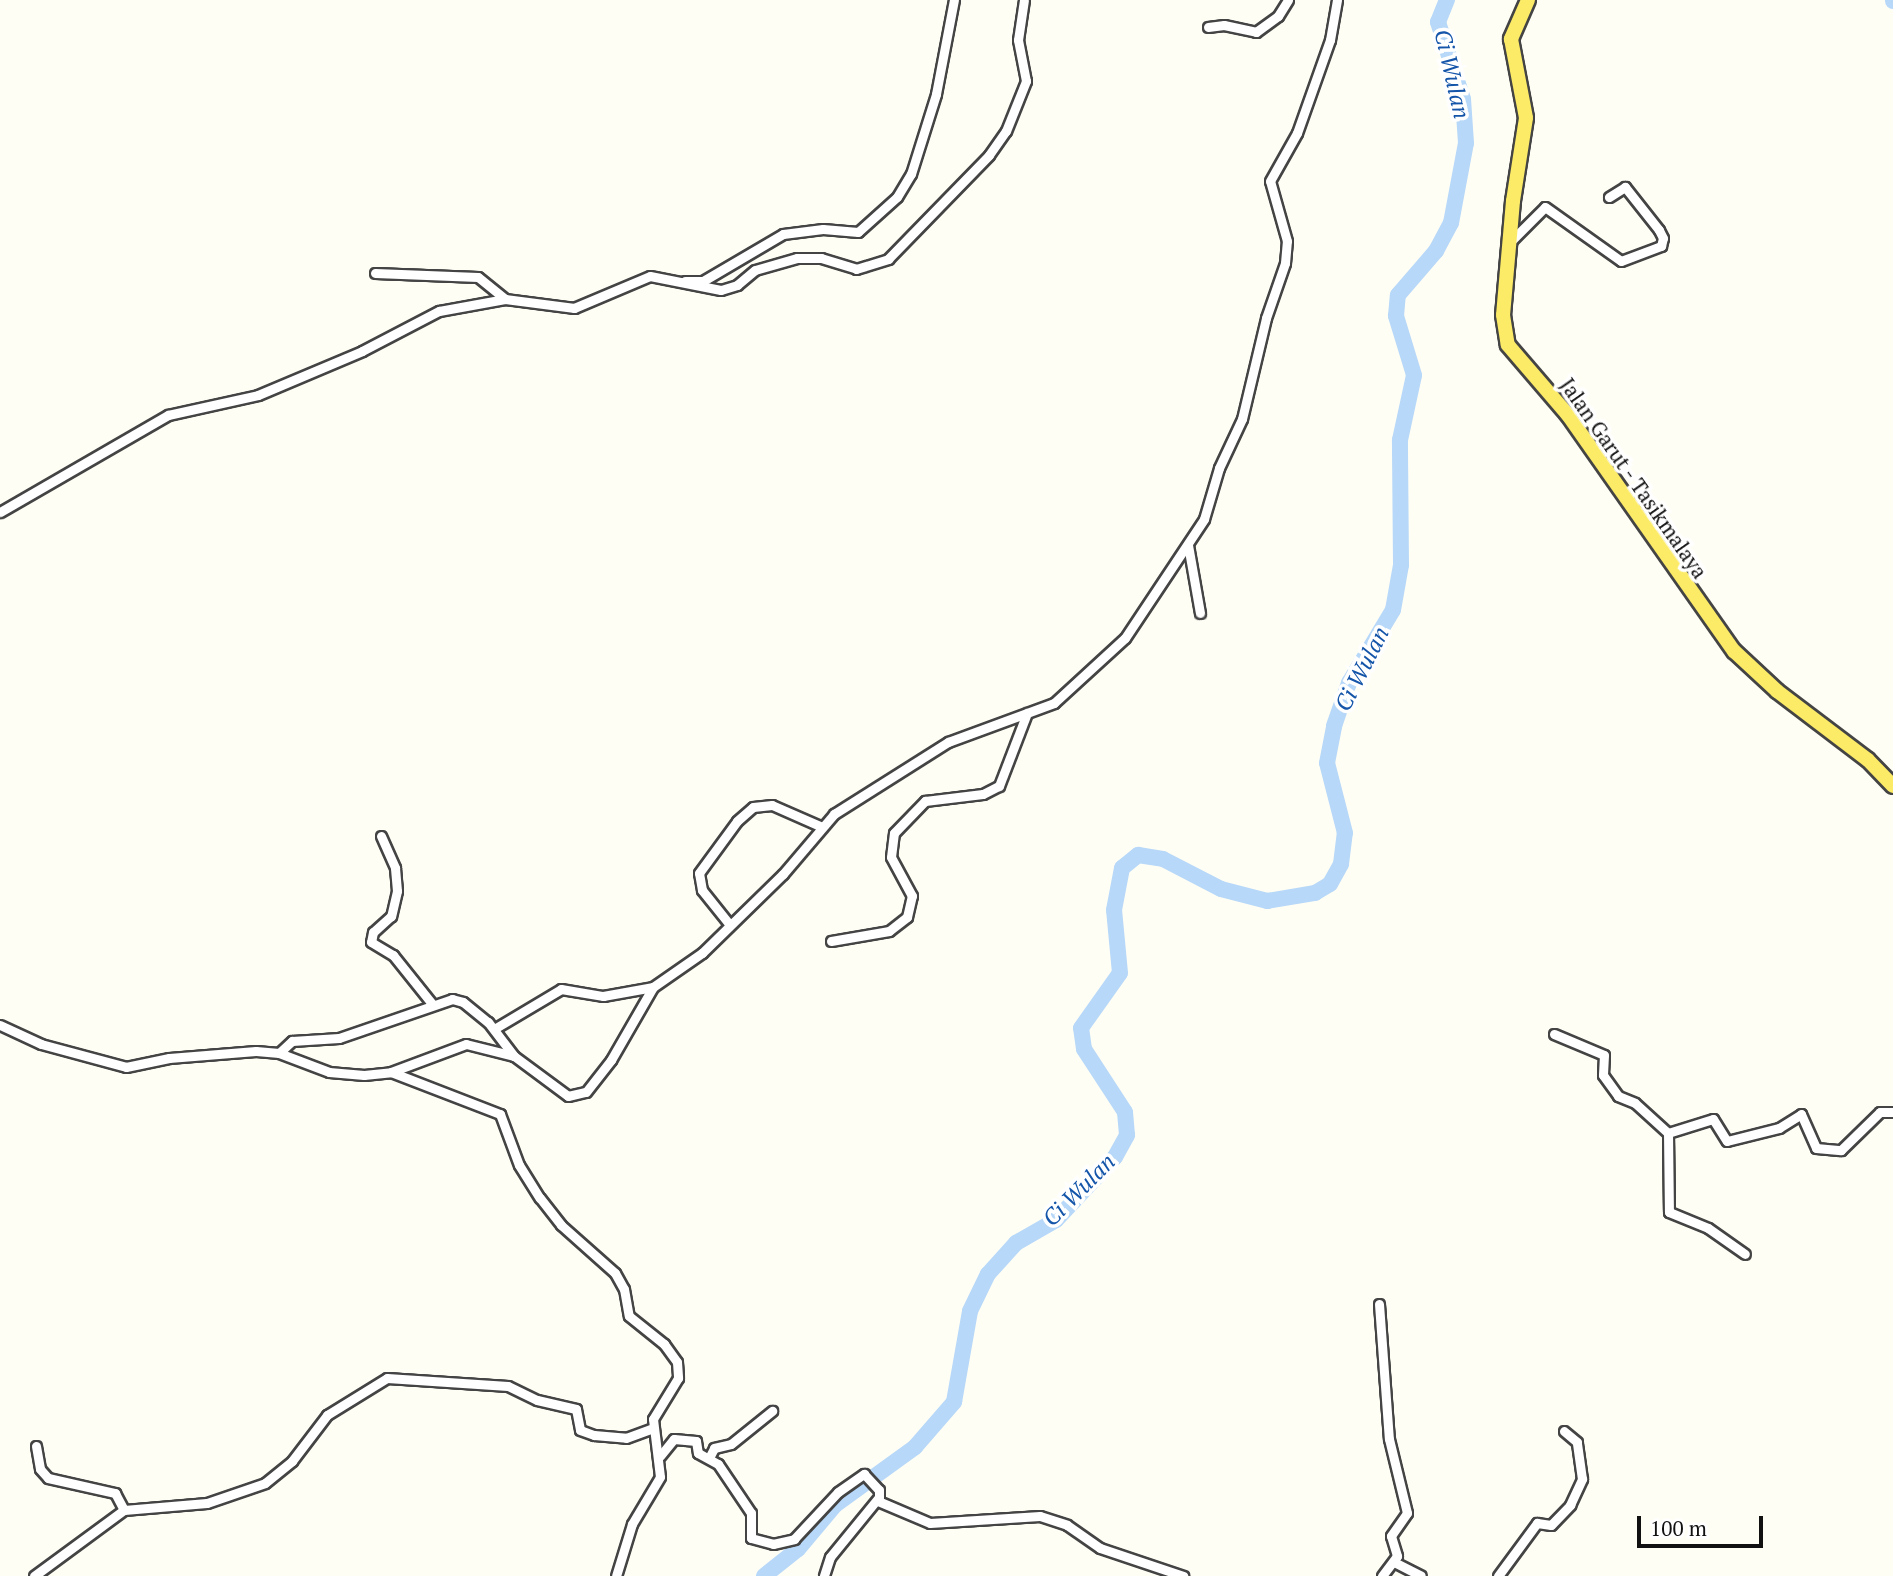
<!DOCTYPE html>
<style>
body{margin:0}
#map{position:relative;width:1893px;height:1576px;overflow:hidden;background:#fffef5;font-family:"PT Serif",serif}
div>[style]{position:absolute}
.river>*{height:16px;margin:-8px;padding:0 8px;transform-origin:8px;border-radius:8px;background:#b7d8f8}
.roads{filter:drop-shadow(2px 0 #444) drop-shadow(-2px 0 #444) drop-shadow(0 2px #444) drop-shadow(0 -2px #444)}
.street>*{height:9px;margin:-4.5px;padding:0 4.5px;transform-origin:4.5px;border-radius:4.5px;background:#fff}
.primary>*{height:14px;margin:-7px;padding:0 7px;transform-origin:7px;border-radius:7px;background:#fceb67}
span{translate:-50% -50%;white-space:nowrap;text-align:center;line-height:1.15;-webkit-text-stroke:7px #fff;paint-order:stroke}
.street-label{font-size:21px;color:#111}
.water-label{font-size:23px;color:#1455a9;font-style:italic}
.scale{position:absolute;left:1637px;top:1516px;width:126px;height:32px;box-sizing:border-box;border:4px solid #111;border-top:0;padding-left:9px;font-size:21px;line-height:24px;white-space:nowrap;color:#111;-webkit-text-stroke:5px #fff;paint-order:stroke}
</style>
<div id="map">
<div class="river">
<div style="left:1893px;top:0;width:1px;rotate:90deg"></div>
<div style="left:764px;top:1576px;width:43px;rotate:-38.5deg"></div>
<div style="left:798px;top:1549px;width:57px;rotate:-49.9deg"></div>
<div style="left:835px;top:1505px;width:99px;rotate:-35.9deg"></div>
<div style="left:915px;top:1447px;width:60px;rotate:-49.1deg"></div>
<div style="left:954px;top:1402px;width:92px;rotate:-80deg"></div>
<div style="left:970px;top:1311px;width:41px;rotate:-64.1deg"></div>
<div style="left:988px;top:1274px;width:42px;rotate:-47.9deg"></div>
<div style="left:1016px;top:1243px;width:46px;rotate:-29.9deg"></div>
<div style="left:1056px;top:1220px;width:86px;rotate:-46.9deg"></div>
<div style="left:1115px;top:1157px;width:25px;rotate:-61deg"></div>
<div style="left:1127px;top:1135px;width:23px;rotate:-95deg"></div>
<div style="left:1125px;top:1112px;width:75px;rotate:-123.1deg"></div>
<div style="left:1084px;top:1049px;width:21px;rotate:-98deg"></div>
<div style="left:1081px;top:1028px;width:67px;rotate:-54.7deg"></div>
<div style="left:1120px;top:973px;width:63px;rotate:-95.4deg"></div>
<div style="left:1114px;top:910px;width:43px;rotate:-79.2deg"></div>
<div style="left:1122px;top:868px;width:21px;rotate:-39deg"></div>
<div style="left:1138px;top:855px;width:25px;rotate:9deg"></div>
<div style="left:1163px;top:859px;width:65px;rotate:27.3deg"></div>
<div style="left:1221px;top:889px;width:48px;rotate:14.6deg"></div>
<div style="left:1267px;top:901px;width:49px;rotate:-9.5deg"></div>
<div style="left:1315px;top:893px;width:17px;rotate:-31deg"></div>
<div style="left:1330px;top:884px;width:23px;rotate:-61deg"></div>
<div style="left:1341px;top:864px;width:31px;rotate:-83deg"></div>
<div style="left:1345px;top:833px;width:72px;rotate:-104.4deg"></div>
<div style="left:1327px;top:763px;width:38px;rotate:-79deg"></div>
<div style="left:1334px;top:726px;width:46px;rotate:-70.8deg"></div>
<div style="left:1349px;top:683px;width:85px;rotate:-58.9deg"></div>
<div style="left:1393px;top:610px;width:46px;rotate:-79.9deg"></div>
<div style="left:1401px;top:565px;width:125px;rotate:-90.5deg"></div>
<div style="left:1400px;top:440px;width:66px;rotate:-77.8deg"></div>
<div style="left:1414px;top:375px;width:62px;rotate:-107deg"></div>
<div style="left:1396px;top:316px;width:21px;rotate:-85deg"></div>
<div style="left:1398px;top:295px;width:58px;rotate:-49.2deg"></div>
<div style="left:1436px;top:251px;width:32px;rotate:-62deg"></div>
<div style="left:1451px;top:223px;width:81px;rotate:-79.4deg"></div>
<div style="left:1466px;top:143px;width:44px;rotate:-93.9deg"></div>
<div style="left:1463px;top:99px;width:81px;rotate:-108deg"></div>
<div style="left:1438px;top:22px;width:24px;rotate:-68deg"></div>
</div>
<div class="roads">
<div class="street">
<div style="left:1208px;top:27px;width:16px;rotate:-7deg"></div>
<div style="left:1224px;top:25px;width:33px;rotate:12deg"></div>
<div style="left:1256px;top:32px;width:27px;rotate:-36deg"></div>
<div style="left:1278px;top:16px;width:19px;rotate:-58deg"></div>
<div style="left:1510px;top:242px;width:49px;rotate:-45deg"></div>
<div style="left:1545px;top:207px;width:93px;rotate:35.4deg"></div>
<div style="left:1621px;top:261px;width:43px;rotate:-20.6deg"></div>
<div style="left:1661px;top:246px;width:8px;rotate:-76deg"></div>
<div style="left:1663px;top:238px;width:9px;rotate:-117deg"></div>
<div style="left:1659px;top:230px;width:55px;rotate:-128.3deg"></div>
<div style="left:1625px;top:187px;width:19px;rotate:148deg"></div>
<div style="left:375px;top:273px;width:103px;rotate:2.2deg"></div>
<div style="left:478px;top:277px;width:35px;rotate:39deg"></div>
<div style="left:685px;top:281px;width:18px"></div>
<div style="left:703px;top:281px;width:93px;rotate:-30.4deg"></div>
<div style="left:783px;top:234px;width:40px;rotate:-7.1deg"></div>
<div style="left:823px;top:229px;width:35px;rotate:5deg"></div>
<div style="left:858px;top:232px;width:52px;rotate:-41.9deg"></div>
<div style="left:897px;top:197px;width:27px;rotate:-59deg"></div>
<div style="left:911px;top:174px;width:84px;rotate:-72.6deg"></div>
<div style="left:936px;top:94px;width:96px;rotate:-79.2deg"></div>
<div style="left:0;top:512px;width:194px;rotate:-30deg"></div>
<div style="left:168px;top:415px;width:92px;rotate:-12.5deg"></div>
<div style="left:258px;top:395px;width:113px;rotate:-22.9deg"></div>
<div style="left:362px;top:351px;width:87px;rotate:-27.5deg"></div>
<div style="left:439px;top:311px;width:67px;rotate:-10.3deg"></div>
<div style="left:505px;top:299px;width:70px;rotate:7.4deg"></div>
<div style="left:574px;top:308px;width:82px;rotate:-22.8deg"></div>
<div style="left:650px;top:276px;width:72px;rotate:11.2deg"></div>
<div style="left:721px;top:290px;width:17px;rotate:-17deg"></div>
<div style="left:737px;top:285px;width:23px;rotate:-40deg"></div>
<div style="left:755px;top:270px;width:44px;rotate:-15.9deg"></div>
<div style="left:797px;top:258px;width:24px"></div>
<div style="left:821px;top:258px;width:37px;rotate:17deg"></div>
<div style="left:856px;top:269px;width:34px;rotate:-17deg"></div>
<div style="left:888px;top:259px;width:145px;rotate:-45.8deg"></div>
<div style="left:989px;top:155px;width:29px;rotate:-55deg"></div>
<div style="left:1006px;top:131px;width:54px;rotate:-68.2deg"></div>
<div style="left:1026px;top:81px;width:42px;rotate:-101deg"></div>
<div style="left:1018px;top:40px;width:40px;rotate:-81.5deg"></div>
<div style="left:1188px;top:545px;width:69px;rotate:80deg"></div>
<div style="left:381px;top:836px;width:35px;rotate:66deg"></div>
<div style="left:395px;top:868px;width:23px;rotate:85deg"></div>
<div style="left:397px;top:891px;width:26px;rotate:103deg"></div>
<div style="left:391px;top:916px;width:24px;rotate:138deg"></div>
<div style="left:373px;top:932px;width:10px;rotate:101deg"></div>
<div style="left:371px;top:942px;width:26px;rotate:31deg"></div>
<div style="left:393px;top:955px;width:64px;rotate:51.3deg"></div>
<div style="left:730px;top:925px;width:45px;rotate:-128.7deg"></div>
<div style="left:702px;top:890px;width:17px;rotate:-100deg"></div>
<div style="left:699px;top:873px;width:64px;rotate:-53.8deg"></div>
<div style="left:737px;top:821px;width:21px;rotate:-41deg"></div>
<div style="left:753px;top:807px;width:19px;rotate:-6deg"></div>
<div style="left:772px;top:805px;width:52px;rotate:23.6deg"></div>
<div style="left:831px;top:941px;width:59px;rotate:-9.8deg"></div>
<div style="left:889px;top:931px;width:23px;rotate:-38deg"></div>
<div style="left:907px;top:917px;width:22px;rotate:-77deg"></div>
<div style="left:912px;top:896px;width:44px;rotate:-118.3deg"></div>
<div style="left:891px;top:857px;width:24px;rotate:-83deg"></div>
<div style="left:894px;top:833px;width:45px;rotate:-45.9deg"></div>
<div style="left:925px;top:801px;width:58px;rotate:-6.9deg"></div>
<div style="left:983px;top:794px;width:18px;rotate:-27deg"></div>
<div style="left:999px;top:786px;width:78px;rotate:-69deg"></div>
<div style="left:0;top:1025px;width:45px;rotate:24.9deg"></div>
<div style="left:41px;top:1044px;width:88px;rotate:15.1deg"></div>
<div style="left:126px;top:1067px;width:44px;rotate:-11.8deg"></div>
<div style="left:169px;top:1058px;width:87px;rotate:-4.6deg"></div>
<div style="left:256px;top:1051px;width:23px;rotate:5deg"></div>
<div style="left:279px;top:1053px;width:53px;rotate:20.8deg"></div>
<div style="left:329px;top:1072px;width:35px;rotate:5deg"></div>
<div style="left:364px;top:1075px;width:27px;rotate:-6deg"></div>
<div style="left:391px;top:1072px;width:80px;rotate:-20.5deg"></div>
<div style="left:466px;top:1044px;width:49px;rotate:14deg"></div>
<div style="left:514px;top:1056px;width:67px;rotate:36.5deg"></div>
<div style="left:568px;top:1096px;width:18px;rotate:-13deg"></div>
<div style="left:586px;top:1092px;width:41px;rotate:-52deg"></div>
<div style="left:611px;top:1060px;width:84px;rotate:-60.1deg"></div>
<div style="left:653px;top:987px;width:60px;rotate:-34.8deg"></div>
<div style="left:702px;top:953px;width:113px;rotate:-44.3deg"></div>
<div style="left:783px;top:874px;width:79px;rotate:-49.6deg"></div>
<div style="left:834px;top:814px;width:135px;rotate:-32.3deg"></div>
<div style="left:948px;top:742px;width:113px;rotate:-20.2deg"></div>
<div style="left:1054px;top:703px;width:96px;rotate:-42.5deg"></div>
<div style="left:1125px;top:638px;width:143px;rotate:-56.4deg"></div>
<div style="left:1204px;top:519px;width:53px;rotate:-73.6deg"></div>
<div style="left:1219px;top:468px;width:54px;rotate:-64.9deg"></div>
<div style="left:1242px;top:419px;width:104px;rotate:-76.6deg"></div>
<div style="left:1266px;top:318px;width:58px;rotate:-70.9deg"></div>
<div style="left:1285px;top:263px;width:22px;rotate:-85deg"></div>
<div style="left:1287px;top:241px;width:62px;rotate:-105.8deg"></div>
<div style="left:1270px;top:181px;width:55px;rotate:-60.6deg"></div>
<div style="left:1297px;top:133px;width:99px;rotate:-70.5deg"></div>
<div style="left:1330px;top:40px;width:41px;rotate:-80.1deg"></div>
<div style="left:494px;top:1029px;width:78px;rotate:-30.8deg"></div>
<div style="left:561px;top:989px;width:43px;rotate:9.5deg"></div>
<div style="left:603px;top:996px;width:51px;rotate:-10.2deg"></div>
<div style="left:1554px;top:1034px;width:54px;rotate:22.8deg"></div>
<div style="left:1604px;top:1055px;width:20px;rotate:93deg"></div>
<div style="left:1603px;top:1075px;width:26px;rotate:54deg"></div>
<div style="left:1618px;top:1096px;width:18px;rotate:22deg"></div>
<div style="left:1635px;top:1103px;width:45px;rotate:42.3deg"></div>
<div style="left:1668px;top:1133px;width:47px;rotate:-17.3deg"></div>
<div style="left:1713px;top:1119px;width:26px;rotate:58deg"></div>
<div style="left:1727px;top:1141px;width:54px;rotate:-14deg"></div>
<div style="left:1779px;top:1128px;width:26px;rotate:-32deg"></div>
<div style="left:1801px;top:1114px;width:37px;rotate:66deg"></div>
<div style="left:1816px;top:1148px;width:25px;rotate:5deg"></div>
<div style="left:1841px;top:1150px;width:54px;rotate:-44.3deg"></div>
<div style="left:1880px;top:1112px;width:13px"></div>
<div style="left:279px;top:1053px;width:18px;rotate:-43deg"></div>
<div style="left:292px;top:1041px;width:47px;rotate:-3.7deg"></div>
<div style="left:339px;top:1038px;width:120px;rotate:-19deg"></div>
<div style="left:452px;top:999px;width:11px;rotate:15deg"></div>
<div style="left:463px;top:1002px;width:32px;rotate:39deg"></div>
<div style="left:488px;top:1022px;width:43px;rotate:52.6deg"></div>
<div style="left:391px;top:1072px;width:117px;rotate:21.1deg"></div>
<div style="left:500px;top:1114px;width:54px;rotate:69.6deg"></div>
<div style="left:519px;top:1165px;width:39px;rotate:58deg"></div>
<div style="left:540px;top:1198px;width:34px;rotate:52deg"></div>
<div style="left:561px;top:1225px;width:72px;rotate:41.6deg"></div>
<div style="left:615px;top:1273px;width:18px;rotate:61deg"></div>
<div style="left:624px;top:1289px;width:27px;rotate:80deg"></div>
<div style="left:629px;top:1316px;width:45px;rotate:38.7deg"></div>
<div style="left:664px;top:1344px;width:22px;rotate:54deg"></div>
<div style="left:677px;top:1362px;width:16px;rotate:86deg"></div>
<div style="left:678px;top:1378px;width:48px;rotate:121.4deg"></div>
<div style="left:653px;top:1419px;width:58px;rotate:83.1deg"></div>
<div style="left:660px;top:1477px;width:55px;rotate:120.8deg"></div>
<div style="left:632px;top:1524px;width:54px;rotate:107.1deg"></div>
<div style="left:1668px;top:1133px;width:79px;rotate:89.3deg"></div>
<div style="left:1669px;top:1212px;width:42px;rotate:22.3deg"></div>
<div style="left:1708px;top:1228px;width:45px;rotate:35.1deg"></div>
<div style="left:1379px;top:1304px;width:135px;rotate:85.8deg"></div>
<div style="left:1389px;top:1439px;width:76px;rotate:76.3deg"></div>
<div style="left:1407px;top:1513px;width:28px;rotate:125deg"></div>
<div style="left:1391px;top:1536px;width:21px;rotate:73deg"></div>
<div style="left:1397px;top:1556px;width:25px;rotate:127deg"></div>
<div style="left:36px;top:1446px;width:23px;rotate:80deg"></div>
<div style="left:40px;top:1469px;width:12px;rotate:48deg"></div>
<div style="left:48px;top:1478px;width:69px;rotate:12.6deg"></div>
<div style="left:115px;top:1493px;width:19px;rotate:62deg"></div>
<div style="left:660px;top:1456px;width:22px;rotate:-51deg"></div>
<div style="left:674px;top:1439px;width:22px;rotate:5deg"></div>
<div style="left:696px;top:1441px;width:12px;rotate:81deg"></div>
<div style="left:698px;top:1453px;width:23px;rotate:29deg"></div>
<div style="left:718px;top:1464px;width:59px;rotate:56deg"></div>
<div style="left:751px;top:1513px;width:25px;rotate:90deg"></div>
<div style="left:751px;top:1538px;width:23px;rotate:15deg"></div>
<div style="left:773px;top:1544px;width:22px;rotate:-13deg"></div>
<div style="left:794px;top:1539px;width:64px;rotate:-46.9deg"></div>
<div style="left:838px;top:1492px;width:32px;rotate:-35deg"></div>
<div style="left:864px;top:1474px;width:22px;rotate:47deg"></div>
<div style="left:879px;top:1490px;width:7px;rotate:90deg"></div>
<div style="left:879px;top:1497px;width:77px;rotate:129.2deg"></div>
<div style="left:830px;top:1557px;width:20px;rotate:108deg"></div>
<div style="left:709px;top:1458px;width:11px;rotate:-63deg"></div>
<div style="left:714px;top:1448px;width:17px;rotate:-13deg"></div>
<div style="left:731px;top:1444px;width:53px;rotate:-38.8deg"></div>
<div style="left:878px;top:1501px;width:56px;rotate:22.9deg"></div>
<div style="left:930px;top:1523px;width:110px;rotate:-3.6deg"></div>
<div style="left:1040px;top:1516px;width:28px;rotate:18deg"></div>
<div style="left:1067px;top:1525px;width:40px;rotate:34.9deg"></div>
<div style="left:1100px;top:1548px;width:88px;rotate:18.6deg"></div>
<div style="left:1394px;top:1562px;width:30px;rotate:27deg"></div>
<div style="left:34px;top:1576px;width:112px;rotate:-36.3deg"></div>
<div style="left:124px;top:1510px;width:83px;rotate:-4.8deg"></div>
<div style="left:207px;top:1503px;width:61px;rotate:-19deg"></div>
<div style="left:265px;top:1483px;width:35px;rotate:-39deg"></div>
<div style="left:292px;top:1461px;width:58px;rotate:-52.7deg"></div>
<div style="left:327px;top:1415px;width:70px;rotate:-31.7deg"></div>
<div style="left:387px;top:1378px;width:121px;rotate:3.8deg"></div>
<div style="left:508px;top:1386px;width:32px;rotate:26deg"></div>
<div style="left:537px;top:1400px;width:40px;rotate:13deg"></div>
<div style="left:576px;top:1409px;width:21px;rotate:79deg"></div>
<div style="left:580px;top:1430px;width:15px;rotate:20deg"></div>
<div style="left:594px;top:1435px;width:32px;rotate:5deg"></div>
<div style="left:626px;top:1438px;width:29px;rotate:-20deg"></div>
<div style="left:1498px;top:1576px;width:66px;rotate:-53.7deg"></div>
<div style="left:1537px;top:1523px;width:14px;rotate:8deg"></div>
<div style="left:1551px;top:1525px;width:28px;rotate:-46deg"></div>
<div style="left:1570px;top:1505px;width:29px;rotate:-65deg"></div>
<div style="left:1582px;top:1479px;width:37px;rotate:-98deg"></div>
<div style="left:1577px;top:1442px;width:17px;rotate:-140deg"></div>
</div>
<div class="primary">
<div style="left:1528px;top:0;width:43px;rotate:113.6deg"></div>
<div style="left:1511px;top:39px;width:80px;rotate:79.2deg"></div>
<div style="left:1526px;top:118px;width:84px;rotate:98.9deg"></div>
<div style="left:1513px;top:201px;width:114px;rotate:95deg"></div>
<div style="left:1503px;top:315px;width:30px;rotate:81deg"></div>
<div style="left:1508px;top:345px;width:92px;rotate:49.4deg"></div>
<div style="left:1568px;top:415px;width:289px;rotate:54.9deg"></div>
<div style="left:1734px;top:651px;width:59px;rotate:42.9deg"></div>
<div style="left:1777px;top:691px;width:114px;rotate:37.2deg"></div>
<div style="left:1868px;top:760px;width:36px;rotate:46deg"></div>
</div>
</div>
<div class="street-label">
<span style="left:1634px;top:478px;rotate:55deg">Jalan Garut - Tasikmalaya</span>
</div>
<div class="water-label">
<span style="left:1452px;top:74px;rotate:77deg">Ci Wulan</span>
<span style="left:1362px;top:669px;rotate:-63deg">Ci Wulan</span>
<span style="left:1079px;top:1190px;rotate:-45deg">Ci Wulan</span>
</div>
<div class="scale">100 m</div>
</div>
